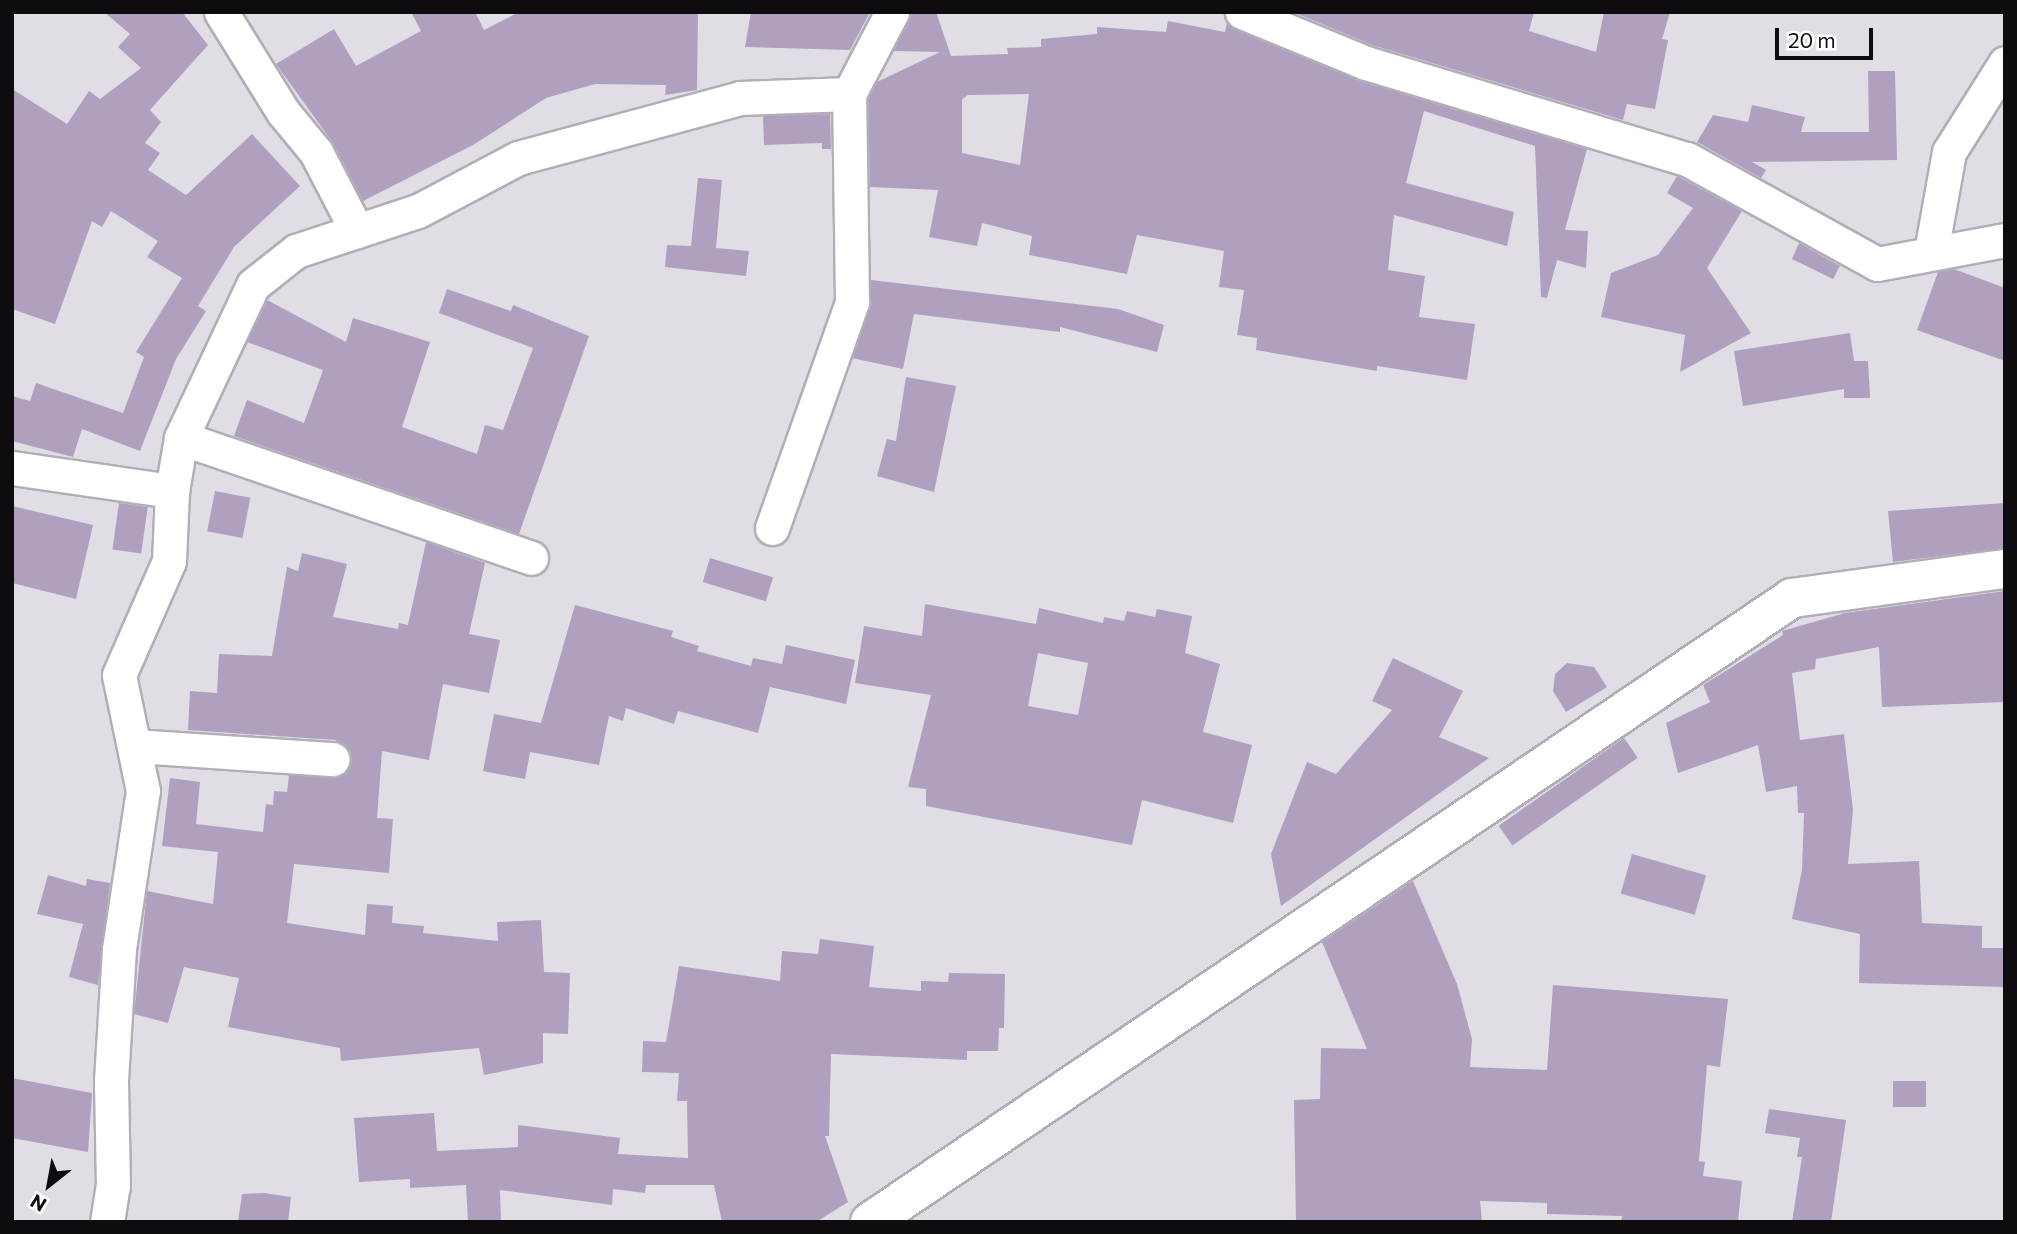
<!DOCTYPE html>
<style>
body{margin:0}
#map{position:relative;width:2017px;height:1234px;overflow:hidden;background:#e1dde5;font-family:Commissioner,sans-serif}
div>[style]{position:absolute}
.building>*{inset:0;background:#afa0c0;transform-origin:0 0}
.roads{filter:drop-shadow(2px 0 #b2aeb6) drop-shadow(-2px 0 #b2aeb6) drop-shadow(0 2px #b2aeb6) drop-shadow(0 -2px #b2aeb6)}
.minor>*{height:33px;margin:-16.5px;padding:0 16.5px;transform-origin:16.5px;border-radius:16.5px;background:#fff}
.tertiary>*{height:38px;margin:-19px;padding:0 19px;transform-origin:19px;border-radius:19px;background:#fff}
span{translate:-50% -50%;white-space:nowrap;text-align:center;line-height:1.15;-webkit-text-stroke:6px #fff;paint-order:stroke}
.frame{position:absolute;inset:0;border:14px solid #0e0c0f;pointer-events:none}
.north{position:absolute;left:14px;top:1150px;width:70px;height:70px;-webkit-text-stroke:5px #fff;paint-order:stroke;rotate:211deg;font-size:19px;font-weight:700;line-height:28px;text-align:center;color:#0e0c0f}
.north::after{content:'';display:block;margin:auto;width:24px;height:32px;background:#0e0c0f;clip-path:polygon(50% 0,100% 100%,50% 72%,0 100%)}
.scale{position:absolute;left:1775px;top:28px;width:98px;height:32px;box-sizing:border-box;border:4px solid #0e0c0f;border-top:0;padding-left:9px;font-size:21px;line-height:24px;white-space:nowrap;color:#0e0c0f;-webkit-text-stroke:5px #fff;paint-order:stroke}
</style>
<div id="map">
<div class="building">
<div style="clip-path:polygon(104px 12px,182px 12px,208px 45px,150px 110px,161px 122px,145px 143px,160px 153px,148px 170px,186px 195px,252px 134px,300px 186px,234px 247px,198px 306px,206px 311px,176px 359px,140px 451px,82px 429px,73px 457px,12px 441px,12px 396px,30px 401px,36px 383px,123px 413px,144px 357px,136px 352px,182px 278px,147px 257px,158px 241px,111px 211px,102px 227px,92px 221px,55px 324px,12px 309px,12px 89px,67px 124px,89px 91px,100px 99px,141px 68px,118px 47px,130px 34px)"></div>
<div style="clip-path:polygon(411px 12px,475px 12px,484px 30px,519px 12px,698px 12px,697px 90px,665px 95px,666px 85px,595px 84px,546px 98px,473px 145px,363px 201px,333px 143px,276px 64px,334px 29px,356px 66px,421px 31px)"></div>
<div style="clip-path:polygon(751px 12px,870px 12px,850px 50px,745px 47px)"></div>
<div style="clip-path:polygon(evenodd,911px 12px,936px 12px,951px 56px,1008px 54px,1007px 48px,1041px 47px,1041px 39px,1097px 34px,1097px 27px,1166px 32px,1168px 21px,1225px 32px,1227px 23px,1360px 81px,1587px 149px,1565px 230px,1588px 231px,1586px 268px,1557px 260px,1547px 298px,1541px 297px,1535px 146px,1424px 111px,1406px 183px,1514px 212px,1507px 246px,1394px 215px,1388px 270px,1425px 276px,1419px 317px,1475px 324px,1467px 380px,1377px 366px,1377px 371px,1256px 350px,1257px 338px,1237px 335px,1244px 290px,1219px 287px,1224px 251px,1137px 235px,1127px 274px,1029px 255px,1032px 236px,982px 223px,977px 246px,929px 237px,938px 190px,870px 187px,868px 99px,877px 82px,940px 52px,893px 51px,911px 12px,1029px 94px,1020px 165px,962px 153px,962px 99px,968px 95px,1029px 94px)"></div>
<div style="clip-path:polygon(1293px 12px,1534px 12px,1529px 31px,1596px 52px,1604px 12px,1670px 12px,1662px 39px,1668px 40px,1655px 109px,1627px 104px,1623px 120px,1372px 45px)"></div>
<div style="clip-path:polygon(1868px 71px,1895px 71px,1897px 160px,1752px 162px,1766px 170px,1761px 178px,1697px 142px,1713px 115px,1748px 122px,1752px 105px,1805px 117px,1801px 132px,1869px 132px)"></div>
<div style="clip-path:polygon(830px 114px,831px 149px,822px 149px,822px 143px,764px 145px,763px 116px)"></div>
<div style="clip-path:polygon(1677px 176px,1742px 211px,1707px 268px,1751px 333px,1680px 372px,1685px 335px,1601px 317px,1611px 273px,1658px 255px,1693px 208px,1667px 193px)"></div>
<div style="clip-path:polygon(698px 178px,722px 180px,716px 248px,749px 251px,746px 276px,665px 267px,667px 245px,691px 246px)"></div>
<div style="clip-path:polygon(1799px 243px,1840px 266px,1833px 279px,1792px 259px)"></div>
<div style="clip-path:polygon(1954px 269px,2005px 288px,2005px 361px,1917px 330px,1938px 272px)"></div>
<div style="clip-path:polygon(871px 280px,1118px 309px,1164px 325px,1157px 352px,1060px 327px,1060px 332px,914px 314px,903px 369px,852px 358px,870px 308px)"></div>
<div style="clip-path:polygon(447px 289px,511px 311px,513px 305px,589px 336px,519px 534px,234px 436px,247px 400px,304px 423px,323px 370px,247px 342px,267px 300px,346px 342px,353px 318px,430px 342px,402px 427px,477px 454px,485px 425px,503px 430px,533px 348px,439px 313px)"></div>
<div style="clip-path:polygon(1850px 333px,1854px 361px,1868px 361px,1870px 398px,1844px 398px,1844px 389px,1743px 406px,1734px 351px)"></div>
<div style="clip-path:polygon(906px 377px,956px 386px,934px 492px,877px 476px,887px 439px,896px 441px)"></div>
<div style="left:215px;top:491px;width:36px;height:41px;rotate:11deg"></div>
<div style="left:119px;top:503px;width:29px;height:47px;rotate:8deg"></div>
<div style="clip-path:polygon(2005px 503px,2005px 548px,1893px 562px,1888px 511px)"></div>
<div style="clip-path:polygon(12px 506px,93px 525px,76px 599px,12px 583px)"></div>
<div style="clip-path:polygon(426px 542px,485px 563px,469px 634px,500px 640px,489px 693px,443px 684px,429px 760px,382px 751px,377px 818px,393px 819px,389px 873px,294px 864px,287px 923px,365px 935px,367px 904px,393px 906px,392px 923px,424px 926px,423px 933px,498px 941px,497px 922px,541px 920px,544px 972px,570px 973px,568px 1034px,543px 1033px,543px 1063px,484px 1075px,479px 1048px,341px 1061px,340px 1048px,228px 1027px,239px 978px,184px 967px,168px 1023px,134px 1014px,147px 891px,213px 904px,218px 852px,162px 846px,170px 778px,200px 782px,196px 824px,263px 832px,266px 804px,273px 805px,274px 791px,287px 792px,289px 775px,341px 776px,352px 761px,350px 750px,335px 740px,188px 730px,190px 691px,217px 693px,219px 654px,272px 656px,287px 567px,298px 571px,302px 553px,347px 564px,333px 617px,398px 629px,399px 623px,408px 625px)"></div>
<div style="left:710px;top:558px;width:66px;height:25px;rotate:17deg"></div>
<div style="clip-path:polygon(2005px 591px,2005px 702px,1882px 707px,1879px 647px,1816px 659px,1815px 669px,1792px 673px,1800px 740px,1844px 734px,1853px 810px,1848px 864px,1919px 861px,1922px 923px,1982px 926px,1982px 948px,2005px 948px,2005px 987px,1859px 983px,1860px 934px,1792px 919px,1802px 870px,1804px 813px,1798px 813px,1797px 786px,1766px 792px,1758px 745px,1678px 773px,1666px 723px,1710px 702px,1703px 685px,1783px 635px,1782px 631px,1845px 613px)"></div>
<div style="clip-path:polygon(evenodd,925px 604px,1036px 624px,1039px 608px,1103px 623px,1104px 617px,1124px 621px,1127px 611px,1155px 617px,1157px 609px,1192px 616px,1185px 653px,1220px 664px,1203px 732px,1252px 745px,1233px 823px,1142px 800px,1132px 845px,926px 806px,926px 789px,908px 787px,931px 695px,855px 683px,864px 626px,922px 636px,925px 604px,1038px 653px,1088px 663px,1078px 715px,1028px 706px,1038px 653px)"></div>
<div style="clip-path:polygon(575px 605px,673px 631px,671px 637px,699px 646px,697px 651px,751px 666px,753px 658px,782px 664px,786px 645px,855px 660px,846px 704px,770px 687px,758px 733px,678px 711px,674px 724px,626px 708px,623px 721px,609px 716px,599px 765px,530px 752px,525px 779px,483px 771px,494px 714px,541px 723px)"></div>
<div style="clip-path:polygon(1393px 658px,1463px 691px,1439px 737px,1489px 758px,1281px 906px,1271px 854px,1307px 762px,1336px 774px,1392px 710px,1372px 701px)"></div>
<div style="clip-path:polygon(1567px 663px,1594px 667px,1607px 687px,1566px 712px,1553px 691px,1555px 674px)"></div>
<div style="left:1624px;top:738px;width:24px;height:153px;rotate:55deg"></div>
<div style="left:1632px;top:854px;width:77px;height:41px;rotate:16deg"></div>
<div style="clip-path:polygon(48px 875px,86px 886px,87px 879px,110px 883px,98px 985px,69px 977px,83px 924px,37px 914px)"></div>
<div style="clip-path:polygon(1413px 881px,1457px 984px,1472px 1039px,1470px 1067px,1547px 1070px,1553px 985px,1728px 999px,1720px 1067px,1707px 1065px,1699px 1161px,1705px 1162px,1703px 1176px,1742px 1181px,1738px 1222px,1621px 1222px,1622px 1216px,1547px 1214px,1547px 1203px,1480px 1201px,1482px 1221px,1296px 1222px,1294px 1100px,1320px 1099px,1321px 1048px,1367px 1049px,1322px 942px)"></div>
<div style="clip-path:polygon(820px 939px,874px 946px,869px 987px,921px 991px,921px 981px,948px 982px,949px 973px,1005px 974px,1004px 1028px,999px 1028px,998px 1051px,967px 1051px,967px 1060px,831px 1054px,829px 1136px,825px 1136px,848px 1202px,816px 1222px,722px 1222px,714px 1185px,646px 1185px,645px 1193px,613px 1189px,612px 1205px,500px 1190px,501px 1222px,468px 1222px,466px 1185px,410px 1188px,410px 1179px,359px 1182px,354px 1118px,434px 1113px,437px 1151px,518px 1147px,518px 1125px,620px 1138px,618px 1154px,688px 1158px,687px 1101px,677px 1101px,679px 1073px,642px 1072px,643px 1041px,666px 1042px,679px 966px,780px 981px,782px 951px,818px 954px)"></div>
<div style="clip-path:polygon(12px 1078px,92px 1093px,88px 1152px,12px 1138px)"></div>
<div style="left:1893px;top:1081px;width:33px;height:26px"></div>
<div style="clip-path:polygon(1769px 1109px,1846px 1120px,1831px 1222px,1792px 1222px,1802px 1157px,1797px 1157px,1800px 1138px,1765px 1133px)"></div>
<div style="clip-path:polygon(264px 1193px,291px 1197px,288px 1222px,238px 1222px,242px 1194px)"></div>
</div>
<div class="roads">
<div class="minor">
<div style="left:221px;top:12px;width:118px;rotate:58.2deg"></div>
<div style="left:283px;top:112px;width:52px;rotate:50.5deg"></div>
<div style="left:316px;top:152px;width:89px;rotate:62.6deg"></div>
<div style="left:1242px;top:12px;width:134px;rotate:22.4deg"></div>
<div style="left:1366px;top:63px;width:335px;rotate:16.7deg"></div>
<div style="left:1687px;top:159px;width:217px;rotate:28.9deg"></div>
<div style="left:1877px;top:264px;width:130px;rotate:-10.6deg"></div>
<div style="left:1931px;top:252px;width:102px;rotate:-79.8deg"></div>
<div style="left:1949px;top:152px;width:105px;rotate:-57.8deg"></div>
<div style="left:181px;top:438px;width:370px;rotate:18.9deg"></div>
<div style="left:12px;top:468px;width:162px;rotate:8.2deg"></div>
<div style="left:772px;top:528px;width:240px;rotate:-70.5deg"></div>
<div style="left:852px;top:302px;width:208px;rotate:-90.8deg"></div>
<div style="left:135px;top:746px;width:198px;rotate:3.8deg"></div>
<div style="left:107px;top:1222px;width:36px;rotate:-81deg"></div>
<div style="left:113px;top:1186px;width:106px;rotate:-91.1deg"></div>
<div style="left:111px;top:1080px;width:131px;rotate:-86.5deg"></div>
<div style="left:119px;top:949px;width:160px;rotate:-81.4deg"></div>
<div style="left:143px;top:791px;width:118px;rotate:-101.7deg"></div>
<div style="left:119px;top:675px;width:124px;rotate:-66.3deg"></div>
<div style="left:169px;top:561px;width:70px;rotate:-87.5deg"></div>
<div style="left:172px;top:491px;width:54px;rotate:-80.4deg"></div>
<div style="left:181px;top:438px;width:169px;rotate:-64.8deg"></div>
<div style="left:253px;top:285px;width:55px;rotate:-38.3deg"></div>
<div style="left:296px;top:251px;width:128px;rotate:-18.2deg"></div>
<div style="left:418px;top:211px;width:113px;rotate:-27.9deg"></div>
<div style="left:518px;top:158px;width:230px;rotate:-15.1deg"></div>
<div style="left:740px;top:98px;width:109px;rotate:-2.1deg"></div>
<div style="left:849px;top:94px;width:93px;rotate:-62.3deg"></div>
</div>
<div class="tertiary">
<div style="left:870px;top:1222px;width:1113px;rotate:-34.09deg"></div>
<div style="left:1792px;top:598px;width:215px;rotate:-7.8deg"></div>
</div>
</div>
<div class="frame"></div>
<div class="north">N</div>
<div class="scale">20 m</div>
</div>
